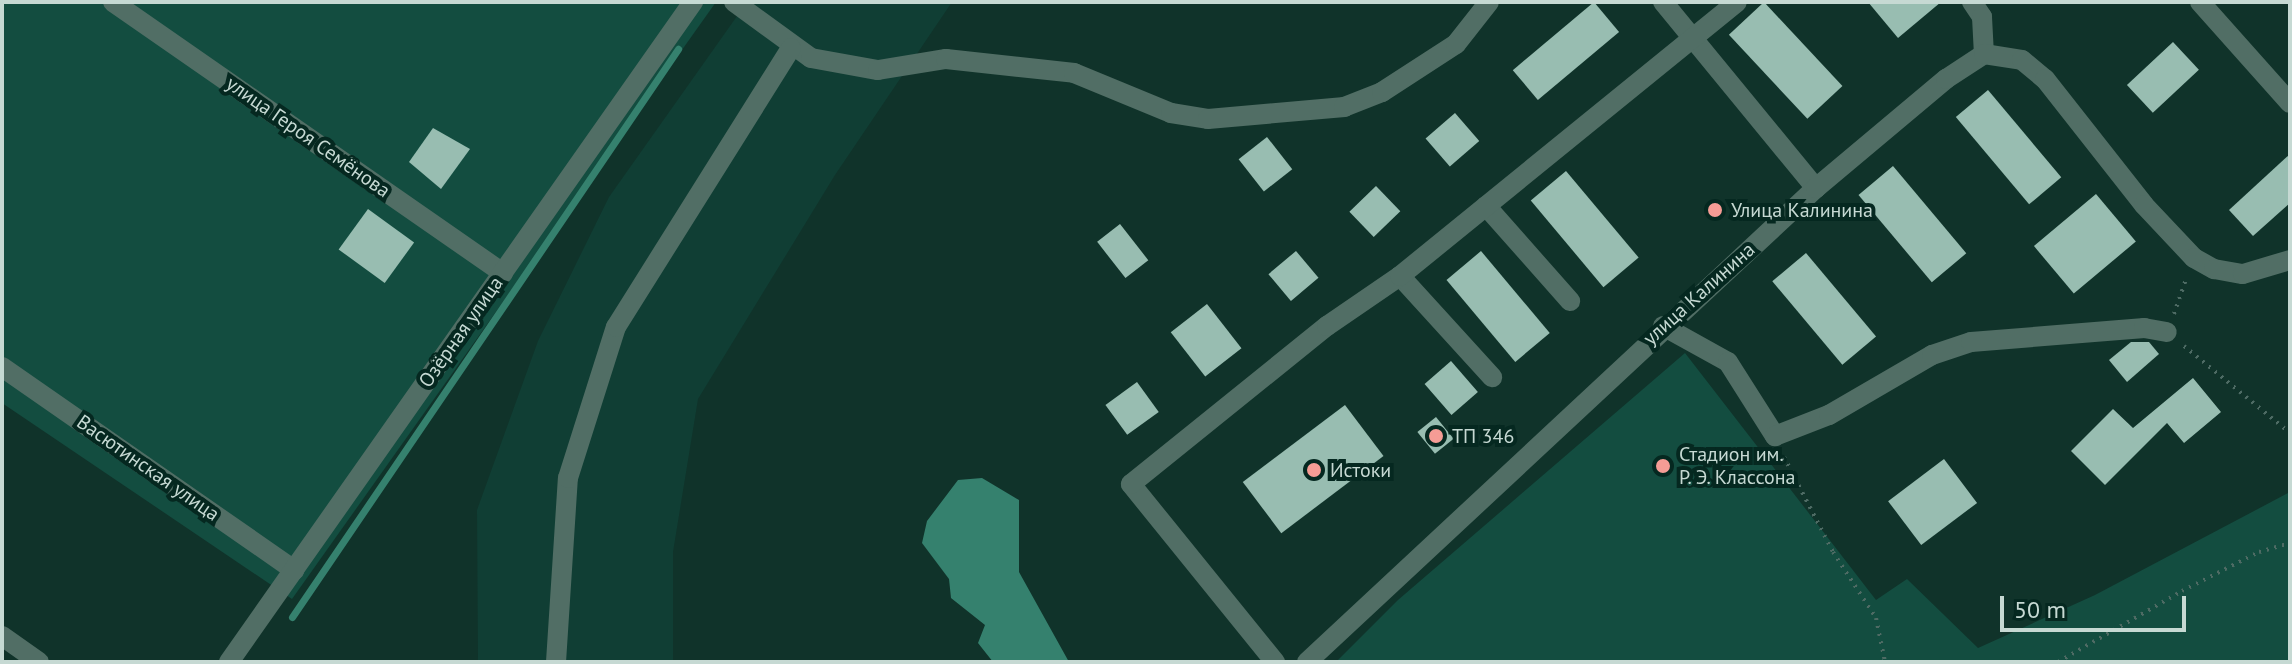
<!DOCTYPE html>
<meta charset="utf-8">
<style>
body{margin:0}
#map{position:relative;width:2292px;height:664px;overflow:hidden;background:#10332a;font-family:"PT Sans",sans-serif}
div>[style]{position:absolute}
.built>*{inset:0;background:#103e34}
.green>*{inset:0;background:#134d40}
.water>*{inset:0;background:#35816e}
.stream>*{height:7px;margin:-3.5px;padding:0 3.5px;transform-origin:3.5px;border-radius:3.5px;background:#35816e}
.building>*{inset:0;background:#98bdb1;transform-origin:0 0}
.path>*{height:4px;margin-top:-2px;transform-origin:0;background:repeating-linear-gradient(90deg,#4e6b64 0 2px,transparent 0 8px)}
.minor>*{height:20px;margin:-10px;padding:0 10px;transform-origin:10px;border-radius:10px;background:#516e65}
.dots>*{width:22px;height:22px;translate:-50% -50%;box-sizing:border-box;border:4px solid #052820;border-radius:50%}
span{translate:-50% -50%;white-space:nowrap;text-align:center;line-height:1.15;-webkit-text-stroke:8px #052820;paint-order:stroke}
.street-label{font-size:20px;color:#c6d9d3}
.poi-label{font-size:20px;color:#c6d9d3}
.left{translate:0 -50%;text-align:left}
.frame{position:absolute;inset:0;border:4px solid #c6d9d3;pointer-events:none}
.scale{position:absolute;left:2000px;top:596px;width:186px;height:36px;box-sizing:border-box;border:4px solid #c6d9d3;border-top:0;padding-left:10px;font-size:24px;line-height:28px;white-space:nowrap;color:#c6d9d3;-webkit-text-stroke:6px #052820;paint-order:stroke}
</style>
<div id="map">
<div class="built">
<div style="clip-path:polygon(747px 2px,952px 2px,835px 175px,698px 399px,673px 552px,673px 662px,478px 662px,477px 510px,538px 341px,609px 197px)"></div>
</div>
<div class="green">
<div style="clip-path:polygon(2px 2px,716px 2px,292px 599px,2px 403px)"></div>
<div style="clip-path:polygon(1685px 353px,1876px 600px,1907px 579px,1978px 648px,2095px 595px,2290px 492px,2290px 662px,1336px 662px,1398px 600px)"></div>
</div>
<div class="water">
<div style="clip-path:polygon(982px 478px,1019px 500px,1019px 572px,1069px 662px,993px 662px,978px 643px,985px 625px,951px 598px,949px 579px,922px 543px,927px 521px,958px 480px)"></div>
</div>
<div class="stream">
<div style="left:292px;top:617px;width:687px;rotate:-55.8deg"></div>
</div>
<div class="building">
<div style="left:1594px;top:2px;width:39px;height:106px;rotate:50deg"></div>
<div style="left:1764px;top:2px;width:115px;height:48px;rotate:47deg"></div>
<div style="clip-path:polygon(1868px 2px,1941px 2px,1898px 38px)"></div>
<div style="left:2173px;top:42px;width:38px;height:63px;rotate:47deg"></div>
<div style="left:1988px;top:90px;width:114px;height:42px;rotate:50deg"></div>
<div style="left:1455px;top:113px;width:37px;height:39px;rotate:49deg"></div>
<div style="clip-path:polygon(433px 128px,470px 149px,441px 189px,409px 162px)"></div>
<div style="left:1267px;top:137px;width:41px;height:36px;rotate:52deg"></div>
<div style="clip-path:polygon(2290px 154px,2290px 203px,2253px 236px,2229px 210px)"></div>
<div style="left:1893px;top:166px;width:114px;height:45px;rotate:50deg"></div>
<div style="left:1566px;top:171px;width:113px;height:46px;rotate:50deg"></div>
<div style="left:1376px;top:186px;width:35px;height:37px;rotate:46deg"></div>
<div style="left:2096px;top:194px;width:62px;height:81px;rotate:50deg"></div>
<div style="left:368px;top:209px;width:57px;height:50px;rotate:36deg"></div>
<div style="left:1120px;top:224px;width:46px;height:29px;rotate:52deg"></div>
<div style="left:1296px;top:251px;width:35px;height:36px;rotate:50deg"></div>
<div style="left:1481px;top:251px;width:107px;height:45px;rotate:50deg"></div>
<div style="left:1806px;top:253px;width:109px;height:44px;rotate:50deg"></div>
<div style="left:1207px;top:304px;width:56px;height:46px;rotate:52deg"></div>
<div style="clip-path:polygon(2131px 342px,2149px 342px,2159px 354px,2127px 382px,2109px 360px)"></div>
<div style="left:1451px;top:361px;width:41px;height:35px;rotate:49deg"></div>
<div style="clip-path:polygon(2193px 378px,2221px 412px,2184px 443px,2167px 423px,2105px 485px,2071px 451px,2113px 409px,2133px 428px)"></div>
<div style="left:1137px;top:382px;width:37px;height:39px;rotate:54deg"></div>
<div style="left:1345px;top:405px;width:64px;height:128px;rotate:53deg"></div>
<div style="left:1436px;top:417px;width:28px;height:24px;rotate:51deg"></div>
<div style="left:1944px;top:459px;width:55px;height:70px;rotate:53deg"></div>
</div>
<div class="path">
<div style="left:2174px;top:314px;width:39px;rotate:-71deg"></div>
<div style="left:2184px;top:346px;width:137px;rotate:39.4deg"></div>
<div style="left:1784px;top:457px;width:107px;rotate:62.7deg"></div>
<div style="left:1833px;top:552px;width:79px;rotate:56.9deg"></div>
<div style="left:1876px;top:618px;width:45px;rotate:78.4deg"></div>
<div style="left:2058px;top:662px;width:143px;rotate:-29.8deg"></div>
<div style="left:2182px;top:591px;width:86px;rotate:-26.9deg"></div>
<div style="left:2259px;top:552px;width:32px;rotate:-16deg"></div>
</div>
<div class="minor">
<div style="left:113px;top:2px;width:475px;rotate:34.8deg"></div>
<div style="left:734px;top:2px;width:95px;rotate:36deg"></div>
<div style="left:811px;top:58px;width:68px;rotate:10.2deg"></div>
<div style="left:878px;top:70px;width:69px;rotate:-9.2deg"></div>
<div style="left:946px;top:59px;width:129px;rotate:6.2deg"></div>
<div style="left:1074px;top:73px;width:105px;rotate:22.4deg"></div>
<div style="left:1171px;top:113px;width:37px;rotate:9deg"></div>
<div style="left:1208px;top:119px;width:137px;rotate:-5deg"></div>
<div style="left:1344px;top:107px;width:41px;rotate:-21.5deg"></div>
<div style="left:1382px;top:92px;width:88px;rotate:-33deg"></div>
<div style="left:1456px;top:44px;width:53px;rotate:-51.8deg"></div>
<div style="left:1663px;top:2px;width:241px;rotate:50.6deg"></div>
<div style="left:1972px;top:2px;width:18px;rotate:56deg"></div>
<div style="left:1982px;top:17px;width:37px;rotate:87deg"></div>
<div style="left:2200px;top:2px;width:135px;rotate:48.3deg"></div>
<div style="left:1486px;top:206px;width:127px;rotate:48.5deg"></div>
<div style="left:1400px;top:276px;width:137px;rotate:47.7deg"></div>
<div style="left:1663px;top:326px;width:74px;rotate:29deg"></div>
<div style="left:1728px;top:362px;width:88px;rotate:57.6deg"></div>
<div style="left:1775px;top:436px;width:58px;rotate:-21.3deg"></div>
<div style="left:1829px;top:415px;width:119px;rotate:-30.2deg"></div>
<div style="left:1932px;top:355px;width:41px;rotate:-18.4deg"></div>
<div style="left:1971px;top:342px;width:174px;rotate:-4.6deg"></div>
<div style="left:2144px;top:328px;width:23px;rotate:10deg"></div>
<div style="left:2px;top:367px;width:356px;rotate:34.8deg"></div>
<div style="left:2px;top:636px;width:45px;rotate:35.1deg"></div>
<div style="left:229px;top:662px;width:807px;rotate:-54.89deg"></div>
<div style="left:556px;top:662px;width:184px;rotate:-86.3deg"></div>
<div style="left:568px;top:478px;width:158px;rotate:-72.4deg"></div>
<div style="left:616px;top:327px;width:329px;rotate:-57.9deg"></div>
<div style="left:1275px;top:662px;width:229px;rotate:-129deg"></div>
<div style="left:1131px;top:484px;width:252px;rotate:-38.9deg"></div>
<div style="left:1327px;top:326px;width:88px;rotate:-34.4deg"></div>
<div style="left:1400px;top:276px;width:434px;rotate:-39.1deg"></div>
<div style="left:1307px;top:662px;width:696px;rotate:-42.96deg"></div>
<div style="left:1816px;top:188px;width:170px;rotate:-40deg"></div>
<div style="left:1946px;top:79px;width:45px;rotate:-33.3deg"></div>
<div style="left:1984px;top:54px;width:38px;rotate:9deg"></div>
<div style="left:2022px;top:60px;width:30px;rotate:40deg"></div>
<div style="left:2045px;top:79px;width:160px;rotate:51.8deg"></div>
<div style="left:2144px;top:205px;width:73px;rotate:46.7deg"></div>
<div style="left:2194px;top:258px;width:23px;rotate:29deg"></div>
<div style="left:2214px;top:269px;width:29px;rotate:10deg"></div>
<div style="left:2243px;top:274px;width:49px;rotate:-16.6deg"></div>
</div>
<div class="dots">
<div style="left:1715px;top:210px;background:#f59c95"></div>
<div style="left:1436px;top:436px;background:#f59c95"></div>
<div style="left:1663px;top:466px;background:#f59c95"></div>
<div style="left:1314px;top:470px;background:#f59c95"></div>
</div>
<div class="street-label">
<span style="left:308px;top:137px;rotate:35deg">улица Героя Семёнова</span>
<span style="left:1699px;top:294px;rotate:-42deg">улица Калинина</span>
<span style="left:461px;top:332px;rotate:-55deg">Озёрная улица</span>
<span style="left:148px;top:468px;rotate:35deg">Васютинская улица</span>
</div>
<div class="poi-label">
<span class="left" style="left:1731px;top:210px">Улица Калинина</span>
<span class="left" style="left:1452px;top:436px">ТП 346</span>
<span class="left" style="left:1679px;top:466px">Стадион им.<br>Р. Э. Классона</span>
<span class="left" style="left:1330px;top:470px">Истоки</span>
</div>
<div class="frame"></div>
<div class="scale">50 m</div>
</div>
